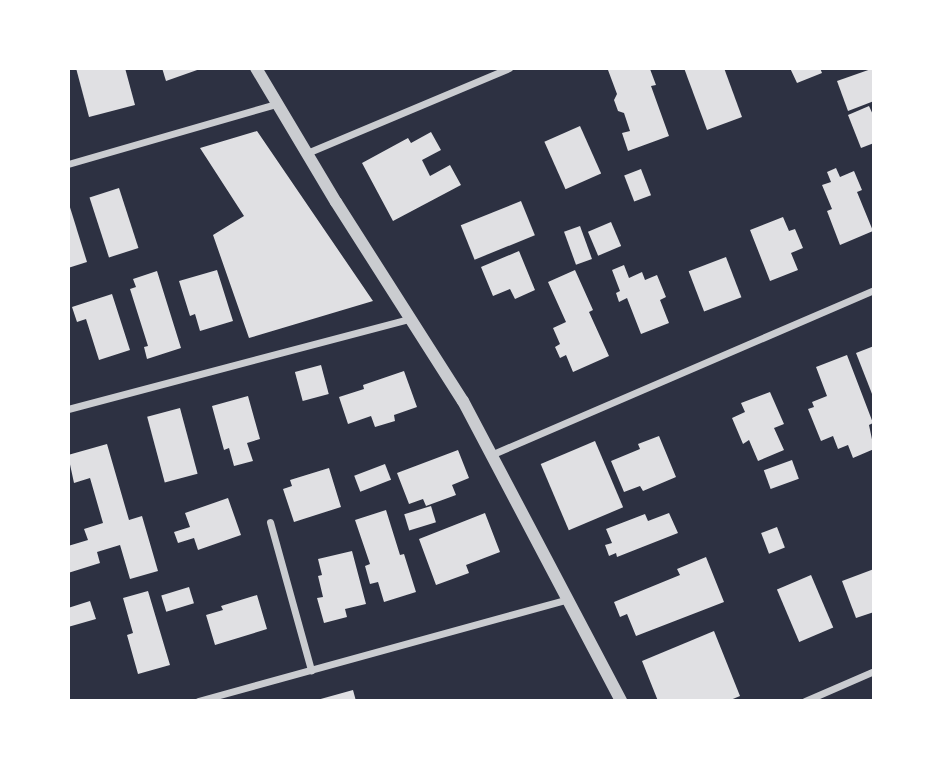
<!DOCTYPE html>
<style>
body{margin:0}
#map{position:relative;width:942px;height:769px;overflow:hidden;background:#2d3142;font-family:Commissioner,sans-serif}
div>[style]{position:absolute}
.building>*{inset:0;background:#e0e0e3;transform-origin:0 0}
.minor>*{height:7px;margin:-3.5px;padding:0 3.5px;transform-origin:3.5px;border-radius:3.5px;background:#caccd0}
.tertiary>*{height:12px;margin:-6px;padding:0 6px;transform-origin:6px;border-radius:6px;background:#caccd0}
span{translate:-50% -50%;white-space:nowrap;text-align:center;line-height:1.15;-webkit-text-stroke:6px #fff;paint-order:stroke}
.frame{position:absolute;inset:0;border:70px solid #fff;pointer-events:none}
</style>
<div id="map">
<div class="building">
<div style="clip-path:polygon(76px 68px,125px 68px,135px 105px,89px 117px)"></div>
<div style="clip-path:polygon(162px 68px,200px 68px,200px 69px,166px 81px)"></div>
<div style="clip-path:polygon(614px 68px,650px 69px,656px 85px,651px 86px,669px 136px,628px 151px,622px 133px,630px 131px,624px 113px,618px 111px,614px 100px,617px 94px,608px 70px)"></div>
<div style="clip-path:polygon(684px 68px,724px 68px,742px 117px,707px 130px)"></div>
<div style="clip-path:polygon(790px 68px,820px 68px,822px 73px,797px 83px)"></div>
<div style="clip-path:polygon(874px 68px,874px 101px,848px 111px,837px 81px)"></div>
<div style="clip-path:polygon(869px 106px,874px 117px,874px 143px,861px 148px,848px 115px)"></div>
<div style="left:580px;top:126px;width:52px;height:39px;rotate:66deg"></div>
<div style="clip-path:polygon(257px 131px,373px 301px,249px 338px,213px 235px,244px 216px,200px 148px)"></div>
<div style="clip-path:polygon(431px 132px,441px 150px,422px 160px,430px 176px,450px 165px,461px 185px,393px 221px,362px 163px,408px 138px,411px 143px)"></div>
<div style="clip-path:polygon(836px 168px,840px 177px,854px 171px,862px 190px,857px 192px,873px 231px,840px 245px,827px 211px,832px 209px,822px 185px,831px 182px,827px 172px)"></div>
<div style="left:641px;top:169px;width:28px;height:18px;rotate:69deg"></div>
<div style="left:119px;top:188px;width:63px;height:31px;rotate:72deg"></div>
<div style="clip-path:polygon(68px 201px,87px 262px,68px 268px)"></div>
<div style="left:521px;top:201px;width:37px;height:65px;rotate:68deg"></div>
<div style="clip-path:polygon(783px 217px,789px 231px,795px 229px,803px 248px,791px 253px,798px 270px,770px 281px,750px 230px)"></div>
<div style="left:611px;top:222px;width:26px;height:25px;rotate:67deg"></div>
<div style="left:580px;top:226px;width:35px;height:17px;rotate:70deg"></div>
<div style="clip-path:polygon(519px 251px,535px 290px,515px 299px,510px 289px,493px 296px,481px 267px)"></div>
<div style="left:726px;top:257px;width:43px;height:40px;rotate:69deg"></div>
<div style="clip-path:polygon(624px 265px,629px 278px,642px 272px,645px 280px,657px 275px,666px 297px,660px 300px,669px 323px,641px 334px,627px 298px,619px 302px,616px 293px,620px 291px,612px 270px)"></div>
<div style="clip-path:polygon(217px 270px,233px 321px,200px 331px,195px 314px,190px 316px,179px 281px)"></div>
<div style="clip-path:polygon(575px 270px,593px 310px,589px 312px,609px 356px,573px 372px,566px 355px,560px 358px,555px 347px,560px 344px,553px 328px,566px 322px,548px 282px)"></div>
<div style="clip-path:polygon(157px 271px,181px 348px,147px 359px,144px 347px,148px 346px,130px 289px,136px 287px,133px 279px)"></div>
<div style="clip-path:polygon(112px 294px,130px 350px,99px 360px,86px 319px,77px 322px,72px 307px)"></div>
<div style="clip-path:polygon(874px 346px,874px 399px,856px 353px)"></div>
<div style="clip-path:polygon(847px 355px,873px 423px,869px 425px,874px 449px,853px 458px,848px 445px,838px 449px,833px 436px,821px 441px,808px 409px,814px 407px,812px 402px,827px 396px,816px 367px)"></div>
<div style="left:321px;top:365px;width:30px;height:27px;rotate:75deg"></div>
<div style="clip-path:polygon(404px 371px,417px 407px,394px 415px,395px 421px,375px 427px,371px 416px,348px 424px,339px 397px,364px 389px,363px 385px)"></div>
<div style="clip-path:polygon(770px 392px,784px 424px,774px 428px,784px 450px,758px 461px,749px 440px,743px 444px,732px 418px,745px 412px,741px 403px)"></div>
<div style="clip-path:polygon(248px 396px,260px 439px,247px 443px,253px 461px,234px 466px,229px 448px,224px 450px,212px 406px)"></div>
<div style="left:180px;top:408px;width:68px;height:34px;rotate:75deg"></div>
<div style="clip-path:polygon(659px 436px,676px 477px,643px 491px,640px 486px,624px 492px,611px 461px,640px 449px,638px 444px)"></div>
<div style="left:595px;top:441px;width:72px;height:59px;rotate:67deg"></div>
<div style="clip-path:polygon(107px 444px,129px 520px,142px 516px,158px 571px,130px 579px,120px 545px,97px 552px,100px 563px,68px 573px,68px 546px,88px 540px,84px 529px,103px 523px,90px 478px,74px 483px,68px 455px)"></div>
<div style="clip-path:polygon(458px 450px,469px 478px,452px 485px,456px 495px,426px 506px,423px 499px,409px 504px,397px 473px)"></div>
<div style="left:792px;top:460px;width:20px;height:30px;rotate:70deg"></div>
<div style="left:385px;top:464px;width:17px;height:33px;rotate:69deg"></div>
<div style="clip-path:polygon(329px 468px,341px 507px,294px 522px,283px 489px,292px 486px,290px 480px)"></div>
<div style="clip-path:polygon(228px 498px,241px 535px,198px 550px,194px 538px,178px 543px,174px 532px,190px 527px,185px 513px)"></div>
<div style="left:431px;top:506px;width:17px;height:28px;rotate:73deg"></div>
<div style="clip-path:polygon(386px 510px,400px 555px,404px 554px,416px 592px,384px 602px,378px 582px,370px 584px,365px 566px,370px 564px,355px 520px)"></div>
<div style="clip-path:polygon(485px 513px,500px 552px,466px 565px,469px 573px,436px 585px,419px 539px)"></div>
<div style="clip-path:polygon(669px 513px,678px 533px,617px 557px,616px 553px,609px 556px,605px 545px,612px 543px,606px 529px,645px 514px,648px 521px)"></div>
<div style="left:777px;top:527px;width:22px;height:17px;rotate:69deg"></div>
<div style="clip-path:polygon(352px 551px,366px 604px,345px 609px,347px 617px,324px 623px,317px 598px,323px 597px,318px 576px,322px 575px,318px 559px)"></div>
<div style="clip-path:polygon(706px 557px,724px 602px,636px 636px,627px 614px,620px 617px,614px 602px,680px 575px,677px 569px)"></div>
<div style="clip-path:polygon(874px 569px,874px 612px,856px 618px,842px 581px)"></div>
<div style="left:811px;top:575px;width:57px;height:37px;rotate:67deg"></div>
<div style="left:189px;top:587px;width:17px;height:29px;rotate:73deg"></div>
<div style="clip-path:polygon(148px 591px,170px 665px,138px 674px,127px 635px,133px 633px,123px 598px)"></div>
<div style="clip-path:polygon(257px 595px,267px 629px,215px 645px,206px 615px,223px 610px,221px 606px)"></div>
<div style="clip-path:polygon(90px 601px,96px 619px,68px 627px,68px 608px)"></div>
<div style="clip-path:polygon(714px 631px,740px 696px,728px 701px,658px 701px,642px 661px)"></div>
<div style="clip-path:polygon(353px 690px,356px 701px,317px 701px,317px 700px)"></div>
</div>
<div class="minor">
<div style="left:307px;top:153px;width:219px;rotate:-22.8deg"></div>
<div style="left:68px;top:164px;width:216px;rotate:-16.1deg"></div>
<div style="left:68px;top:409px;width:353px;rotate:-14.8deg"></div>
<div style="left:493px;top:454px;width:415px;rotate:-23.3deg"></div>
<div style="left:270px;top:522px;width:154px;rotate:74.5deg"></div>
<div style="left:198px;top:701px;width:385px;rotate:-15.4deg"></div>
<div style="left:805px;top:701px;width:75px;rotate:-23.5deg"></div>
</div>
<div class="tertiary">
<div style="left:256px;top:68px;width:156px;rotate:59.2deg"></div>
<div style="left:336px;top:202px;width:236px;rotate:57.5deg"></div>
<div style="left:463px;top:401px;width:339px;rotate:62.2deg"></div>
</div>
<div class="frame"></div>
</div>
